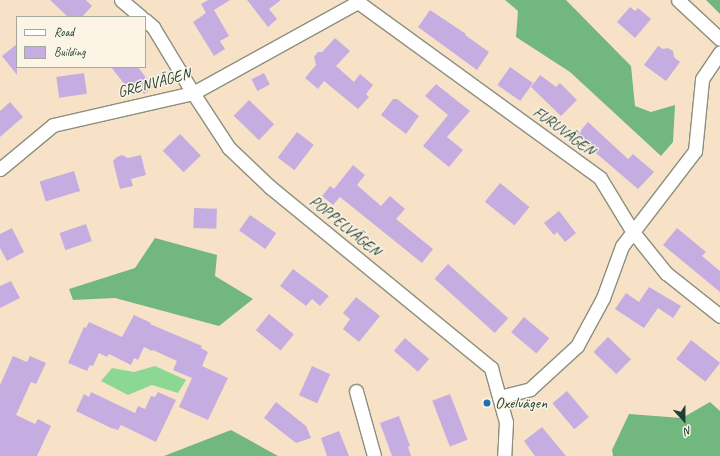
<!DOCTYPE html>
<meta charset="utf-8">
<style>
body{margin:0}
#map{position:relative;width:720px;height:456px;overflow:hidden;background:#f7e2c8;font-family:Caveat,sans-serif}
div>[style]{position:absolute}
.green>*{inset:0;background:#8dd794}
.forest>*{inset:0;background:#72b87e}
.building>*{inset:0;background:#c6ade1;transform-origin:0 0}
.roads{filter:drop-shadow(1px 0 #8b907e) drop-shadow(-1px 0 #8b907e) drop-shadow(0 1px #8b907e) drop-shadow(0 -1px #8b907e)}
.minor>*{height:13px;margin:-6.5px;padding:0 6.5px;transform-origin:6.5px;border-radius:6.5px;background:#fff}
.dots>*{width:11px;height:11px;translate:-50% -50%;box-sizing:border-box;border:2px solid #fcf5e5;border-radius:50%}
span{translate:-50% -50%;white-space:nowrap;text-align:center;line-height:1.15;-webkit-text-stroke:3px #fcf5e5;paint-order:stroke}
.street-label{font-size:16px;color:#1f3d34}
.poi-label{font-size:16px;color:#1f3d34}
.left{translate:0 -50%;text-align:left}
.legend{position:absolute;left:16px;top:16px;width:130px;height:52px;box-sizing:border-box;background:#fcf5e5;border:1px solid #a4ab9e;margin:0;padding:5px 7px;list-style:none;font-size:12px;color:#1f3d34}
.legend li{display:flex;align-items:center;gap:8px;height:20px}
.legend b{width:20px;border:1px solid #a4ab9e}
.north{position:absolute;left:664px;top:400px;width:40px;height:40px;-webkit-text-stroke:3px #fcf5e5;paint-order:stroke;rotate:159deg;font-size:11px;font-weight:700;line-height:16px;text-align:center;color:#1f3d34}
.north::after{content:'';display:block;margin:auto;width:14px;height:18px;background:#1f3d34;clip-path:polygon(50% 0,100% 100%,50% 72%,0 100%)}
</style>
<div id="map">
<div class="green">
<div style="clip-path:polygon(155px 366px,186px 380px,178px 393px,152px 385px,128px 395px,101px 381px,112px 368px,134px 372px)"></div>
</div>
<div class="forest">
<div style="clip-path:polygon(505px 0,566px 0,631px 66px,635px 106px,651px 112px,675px 105px,673px 142px,661px 156px,570px 72px,516px 37px,518px 11px)"></div>
<div style="clip-path:polygon(706px 0,720px 0,720px 14px)"></div>
<div style="clip-path:polygon(155px 238px,217px 255px,215px 276px,253px 299px,219px 326px,115px 298px,73px 300px,69px 289px,135px 268px)"></div>
<div style="clip-path:polygon(710px 402px,720px 411px,720px 456px,613px 456px,612px 450px,629px 414px,682px 418px)"></div>
<div style="clip-path:polygon(231px 430px,278px 456px,164px 456px)"></div>
</div>
<div class="building">
<div style="clip-path:polygon(50px 0,86px 0,92px 6px,82px 17px,68px 17px)"></div>
<div style="clip-path:polygon(208px 0,230px 0,214px 10px,229px 36px,220px 41px,225px 49px,214px 56px,193px 22px,206px 13px,201px 4px)"></div>
<div style="clip-path:polygon(247px 0,281px 0,269px 9px,277px 19px,268px 27px)"></div>
<div style="clip-path:polygon(630px 7px,635px 11px,638px 8px,651px 19px,635px 38px,617px 22px)"></div>
<div style="clip-path:polygon(430px 10px,466px 34px,465px 35px,489px 52px,477px 70px,418px 27px)"></div>
<div style="clip-path:polygon(335px 38px,350px 51px,336px 66px,354px 82px,360px 74px,373px 85px,366px 94px,369px 97px,358px 109px,324px 81px,318px 89px,305px 78px,316px 65px,314px 57px,318px 52px,322px 52px)"></div>
<div style="clip-path:polygon(17px 44px,17px 75px,2px 56px)"></div>
<div style="clip-path:polygon(658px 46px,663px 49px,668px 48px,673px 51px,674px 57px,680px 62px,666px 81px,644px 65px)"></div>
<div style="clip-path:polygon(111px 67px,138px 67px,153px 87px,144px 94px,137px 84px,129px 90px)"></div>
<div style="left:510px;top:67px;width:28px;height:22px;rotate:35deg"></div>
<div style="left:84px;top:73px;width:21px;height:28px;rotate:82deg"></div>
<div style="left:264px;top:73px;width:13px;height:14px;rotate:63deg"></div>
<div style="clip-path:polygon(540px 75px,556px 87px,560px 83px,577px 100px,561px 116px,531px 87px)"></div>
<div style="clip-path:polygon(436px 84px,470px 111px,447px 137px,463px 150px,449px 167px,423px 146px,448px 115px,425px 96px)"></div>
<div style="clip-path:polygon(393px 99px,397px 99px,419px 116px,406px 134px,381px 115px)"></div>
<div style="left:249px;top:100px;width:35px;height:22px;rotate:44deg"></div>
<div style="clip-path:polygon(10px 102px,23px 117px,0 137px,0 111px)"></div>
<div style="clip-path:polygon(588px 122px,628px 159px,633px 154px,654px 172px,638px 189px,576px 136px)"></div>
<div style="left:297px;top:132px;width:21px;height:32px;rotate:37deg"></div>
<div style="left:180px;top:134px;width:30px;height:24px;rotate:46deg"></div>
<div style="clip-path:polygon(122px 155px,128px 158px,141px 155px,146px 175px,131px 179px,133px 186px,120px 189px,113px 161px,117px 157px)"></div>
<div style="clip-path:polygon(353px 165px,365px 175px,357px 185px,381px 206px,390px 196px,405px 209px,396px 219px,433px 249px,422px 263px,340px 197px,333px 205px,322px 196px,330px 186px,334px 189px)"></div>
<div style="left:74px;top:171px;width:21px;height:36px;rotate:73deg"></div>
<div style="left:500px;top:183px;width:38px;height:24px;rotate:39deg"></div>
<div style="left:194px;top:208px;width:23px;height:20px;rotate:2deg"></div>
<div style="clip-path:polygon(559px 211px,576px 233px,565px 242px,557px 232px,554px 235px,544px 223px)"></div>
<div style="left:250px;top:215px;width:32px;height:19px;rotate:35deg"></div>
<div style="left:86px;top:224px;width:18px;height:28px;rotate:71deg"></div>
<div style="clip-path:polygon(12px 228px,24px 252px,7px 261px,0 248px,0 234px)"></div>
<div style="clip-path:polygon(677px 228px,706px 252px,702px 256px,720px 271px,720px 292px,663px 245px)"></div>
<div style="left:448px;top:264px;width:81px;height:20px;rotate:42deg"></div>
<div style="clip-path:polygon(293px 269px,329px 296px,320px 306px,312px 299px,306px 306px,280px 286px)"></div>
<div style="clip-path:polygon(11px 281px,20px 298px,0 308px,0 286px)"></div>
<div style="clip-path:polygon(649px 287px,681px 306px,673px 318px,658px 308px,644px 328px,615px 309px,626px 293px,639px 302px)"></div>
<div style="clip-path:polygon(356px 297px,380px 316px,359px 342px,343px 329px,350px 319px,343px 313px)"></div>
<div style="left:269px;top:314px;width:32px;height:21px;rotate:39deg"></div>
<div style="clip-path:polygon(134px 315px,151px 323px,150px 324px,202px 346px,201px 348px,208px 352px,202px 366px,228px 378px,208px 420px,179px 407px,192px 378px,173px 370px,177px 361px,153px 350px,152px 351px,144px 347px,138px 360px,134px 358px,131px 365px,109px 354px,107px 357px,99px 353px,93px 366px,90px 365px,87px 371px,68px 363px,84px 327px,86px 328px,89px 322px,122px 337px)"></div>
<div style="left:524px;top:317px;width:33px;height:20px;rotate:40deg"></div>
<div style="left:608px;top:337px;width:32px;height:21px;rotate:44deg"></div>
<div style="left:405px;top:338px;width:32px;height:17px;rotate:41deg"></div>
<div style="left:691px;top:340px;width:37px;height:24px;rotate:38deg"></div>
<div style="clip-path:polygon(13px 356px,27px 362px,30px 356px,46px 363px,36px 384px,31px 382px,16px 415px,35px 424px,38px 419px,51px 426px,37px 456px,0 456px,0 385px)"></div>
<div style="left:312px;top:366px;width:20px;height:32px;rotate:24deg"></div>
<div style="left:567px;top:391px;width:34px;height:19px;rotate:50deg"></div>
<div style="clip-path:polygon(91px 392px,135px 413px,138px 406px,145px 409px,151px 396px,155px 397px,158px 392px,176px 400px,156px 442px,121px 425px,118px 430px,111px 428px,76px 411px,84px 394px,89px 397px)"></div>
<div style="left:450px;top:394px;width:49px;height:19px;rotate:69deg"></div>
<div style="clip-path:polygon(276px 402px,306px 426px,311px 438px,296px 443px,264px 418px)"></div>
<div style="clip-path:polygon(399px 416px,410px 446px,408px 447px,411px 456px,392px 456px,380px 423px)"></div>
<div style="clip-path:polygon(542px 427px,566px 456px,535px 456px,524px 441px)"></div>
<div style="clip-path:polygon(339px 431px,349px 456px,327px 456px,321px 438px)"></div>
</div>
<div class="roads">
<div class="minor">
<div style="left:121px;top:0;width:26px;rotate:40deg"></div>
<div style="left:678px;top:0;width:57px;rotate:42.9deg"></div>
<div style="left:358px;top:2px;width:299px;rotate:36deg"></div>
<div style="left:600px;top:178px;width:63px;rotate:58.6deg"></div>
<div style="left:633px;top:232px;width:53px;rotate:51.2deg"></div>
<div style="left:666px;top:273px;width:69px;rotate:38.5deg"></div>
<div style="left:145px;top:20px;width:11px;rotate:41deg"></div>
<div style="left:153px;top:27px;width:77px;rotate:58.8deg"></div>
<div style="left:193px;top:93px;width:66px;rotate:56.8deg"></div>
<div style="left:229px;top:148px;width:57px;rotate:43.6deg"></div>
<div style="left:270px;top:187px;width:286px;rotate:39.3deg"></div>
<div style="left:491px;top:368px;width:56px;rotate:74.5deg"></div>
<div style="left:506px;top:422px;width:34px;rotate:93deg"></div>
<div style="left:0;top:169px;width:69px;rotate:-39.7deg"></div>
<div style="left:53px;top:125px;width:144px;rotate:-12.9deg"></div>
<div style="left:193px;top:93px;width:188px;rotate:-28.9deg"></div>
<div style="left:358px;top:2px;width:2px;rotate:-90deg"></div>
<div style="left:356px;top:391px;width:67px;rotate:74.5deg"></div>
<div style="left:499px;top:397px;width:32px;rotate:-14deg"></div>
<div style="left:530px;top:389px;width:64px;rotate:-42.5deg"></div>
<div style="left:577px;top:346px;width:55px;rotate:-61.6deg"></div>
<div style="left:603px;top:298px;width:55px;rotate:-69.9deg"></div>
<div style="left:622px;top:246px;width:120px;rotate:-52.5deg"></div>
<div style="left:695px;top:151px;width:72px;rotate:-84.4deg"></div>
<div style="left:702px;top:79px;width:32px;rotate:-56deg"></div>
</div>
</div>
<div class="dots">
<div style="left:487px;top:403px;background:#1f6fb2"></div>
</div>
<div class="street-label">
<span style="left:154px;top:83px;rotate:-15deg">GRENVÄGEN</span>
<span style="left:564px;top:131px;rotate:36deg">FURUVÄGEN</span>
<span style="left:345px;top:226px;rotate:39deg">POPPELVÄGEN</span>
</div>
<div class="poi-label">
<span class="left" style="left:495px;top:403px">Oxelvägen</span>
</div>
<ul class="legend">
<li><b style="height:5px;background:#fff"></b>Road</li>
<li><b style="height:11px;background:#c6ade1"></b>Building</li>
</ul>
<div class="north">N</div>
</div>
